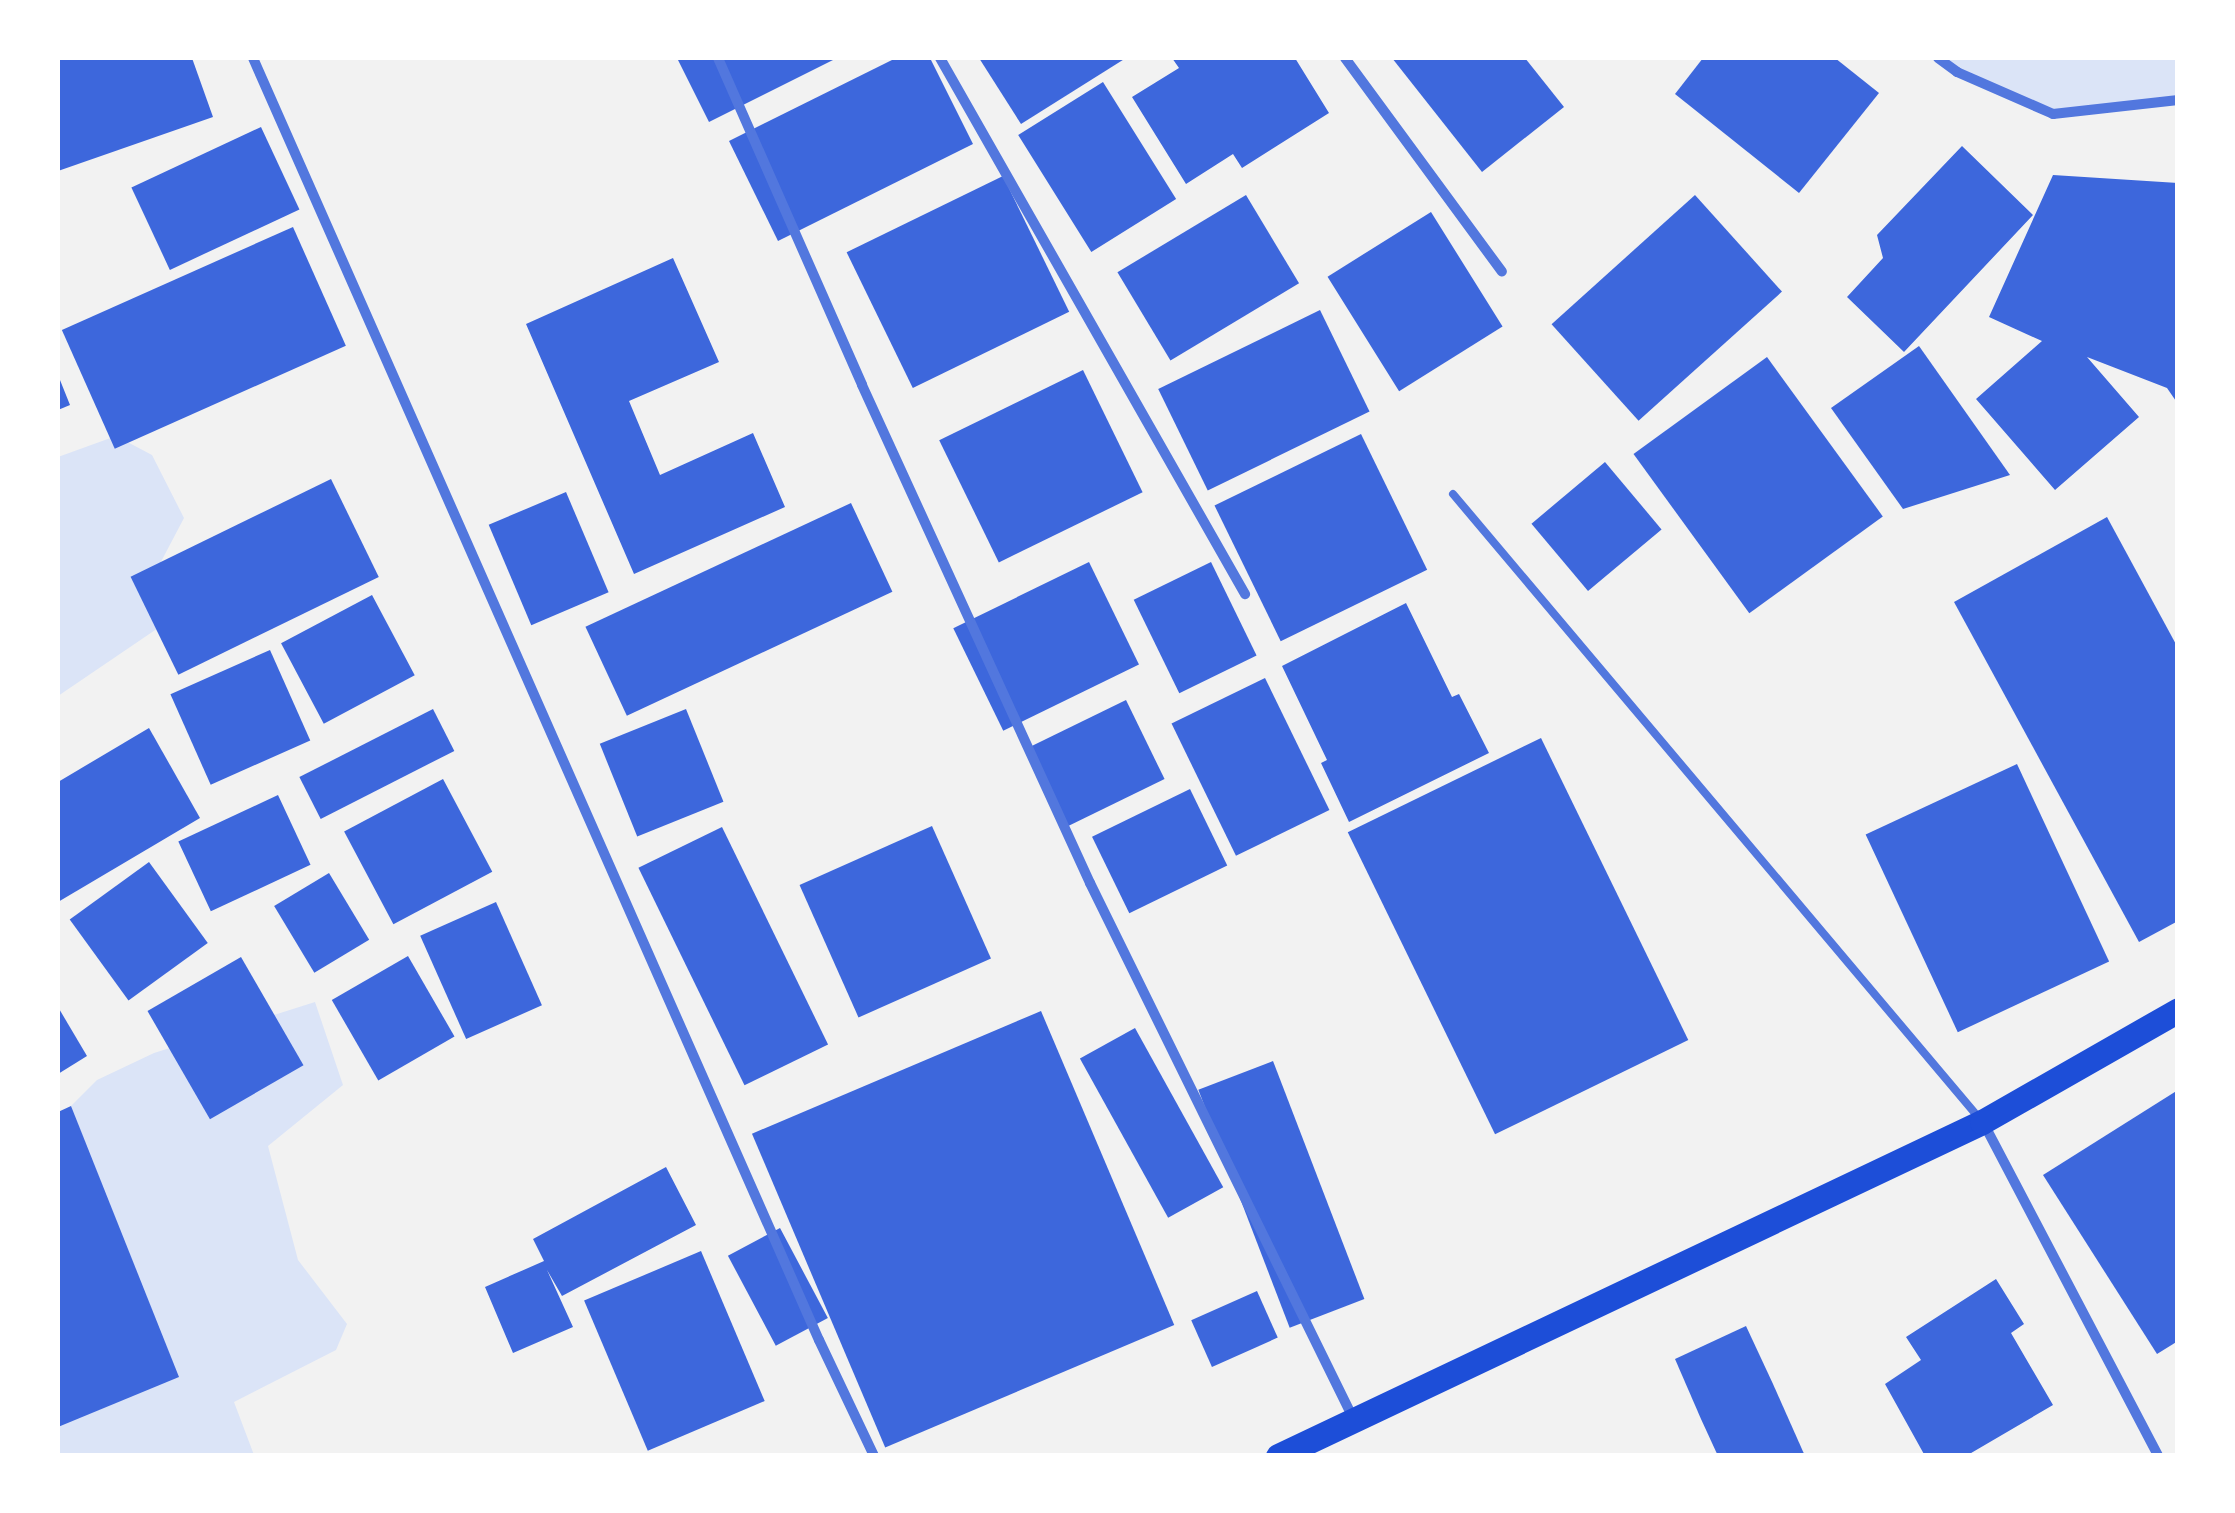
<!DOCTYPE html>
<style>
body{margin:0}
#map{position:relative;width:2235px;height:1513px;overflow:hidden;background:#f2f2f2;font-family:"Nunito Sans",sans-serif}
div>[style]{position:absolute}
.green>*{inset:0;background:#dbe4f7}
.building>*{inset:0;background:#3d67dc;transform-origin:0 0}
.service>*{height:8px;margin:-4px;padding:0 4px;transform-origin:4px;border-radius:4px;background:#5277de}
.minor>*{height:10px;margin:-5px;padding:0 5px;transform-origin:5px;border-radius:5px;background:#5277de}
.primary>*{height:25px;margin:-12.5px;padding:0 12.5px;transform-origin:12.5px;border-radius:12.5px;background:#1d4ed8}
span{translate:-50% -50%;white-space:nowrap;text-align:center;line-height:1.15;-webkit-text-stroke:8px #fff;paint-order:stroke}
.frame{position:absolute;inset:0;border:60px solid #fff;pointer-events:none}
</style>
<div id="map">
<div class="green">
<div style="clip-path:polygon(1938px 58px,2177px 58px,2177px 100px,2053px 114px)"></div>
<div style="clip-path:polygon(116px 436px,152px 455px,184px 518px,154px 575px,164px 624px,58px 696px,58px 457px)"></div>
<div style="clip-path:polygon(315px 1002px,343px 1085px,268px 1146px,298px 1260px,347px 1324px,336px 1350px,234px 1402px,254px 1455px,58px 1456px,58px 1360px,148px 1324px,71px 1106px,97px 1080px,154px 1053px)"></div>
</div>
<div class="building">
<div style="clip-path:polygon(58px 58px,192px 58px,213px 117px,58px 171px)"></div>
<div style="clip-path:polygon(677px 58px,837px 58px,709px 122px)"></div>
<div style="clip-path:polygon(896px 58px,930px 58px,973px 144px,778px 241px,729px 141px)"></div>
<div style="clip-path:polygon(979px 58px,1126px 58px,1021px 124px)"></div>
<div style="clip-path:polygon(1172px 58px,1295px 58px,1329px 113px,1242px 168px,1233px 154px,1186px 184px,1132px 97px,1179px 68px)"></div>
<div style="clip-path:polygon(1392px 58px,1525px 58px,1564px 107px,1482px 172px)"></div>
<div style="clip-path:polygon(1703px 58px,1835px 58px,1879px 93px,1799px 193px,1675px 94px)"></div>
<div style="left:1103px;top:82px;width:138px;height:100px;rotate:58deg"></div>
<div style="left:261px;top:127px;width:91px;height:143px;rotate:65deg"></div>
<div style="clip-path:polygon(1962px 146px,2033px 215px,1904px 352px,1847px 297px,1883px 258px,1877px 235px)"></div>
<div style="clip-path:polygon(2053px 175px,2178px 183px,2178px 404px,2167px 388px,2087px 357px,2139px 417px,2055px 490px,1976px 399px,2042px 341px,1989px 317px)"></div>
<div style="left:1003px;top:176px;width:151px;height:174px;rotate:64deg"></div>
<div style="left:1246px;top:195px;width:103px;height:150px;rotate:59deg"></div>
<div style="left:1695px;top:195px;width:130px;height:193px;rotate:48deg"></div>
<div style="left:1431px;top:212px;width:135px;height:122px;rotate:58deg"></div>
<div style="left:293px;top:227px;width:130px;height:253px;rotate:66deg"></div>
<div style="clip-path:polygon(673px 258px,719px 362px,629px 401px,660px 475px,753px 433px,785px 507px,634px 574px,526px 324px)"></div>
<div style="left:1320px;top:310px;width:113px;height:180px;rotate:64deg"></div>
<div style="clip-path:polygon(1919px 346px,2010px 475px,1903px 509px,1831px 408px)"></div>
<div style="left:1767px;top:357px;width:197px;height:165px;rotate:54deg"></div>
<div style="left:1083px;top:370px;width:136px;height:160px;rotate:64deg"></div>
<div style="clip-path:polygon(58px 375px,70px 405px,58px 410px)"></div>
<div style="left:1361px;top:434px;width:151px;height:163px;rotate:64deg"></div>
<div style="left:1605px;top:462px;width:88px;height:96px;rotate:50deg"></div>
<div style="left:331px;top:479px;width:109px;height:223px;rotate:64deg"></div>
<div style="left:566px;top:492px;width:109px;height:84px;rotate:67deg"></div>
<div style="left:851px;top:503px;width:98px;height:293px;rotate:65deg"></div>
<div style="clip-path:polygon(2107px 517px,2178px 648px,2178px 921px,2139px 942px,1954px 602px)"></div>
<div style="left:1089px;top:562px;width:114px;height:151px;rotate:64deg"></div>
<div style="left:1211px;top:562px;width:104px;height:86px;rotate:64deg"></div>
<div style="left:372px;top:595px;width:91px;height:103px;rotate:62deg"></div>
<div style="clip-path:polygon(1406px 603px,1452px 697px,1459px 694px,1489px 753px,1349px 822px,1321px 763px,1327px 760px,1282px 666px)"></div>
<div style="left:270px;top:650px;width:99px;height:109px;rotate:66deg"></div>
<div style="left:1265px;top:678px;width:147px;height:104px;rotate:64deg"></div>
<div style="left:1126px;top:700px;width:88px;height:110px;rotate:64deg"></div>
<div style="left:433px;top:709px;width:47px;height:150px;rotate:63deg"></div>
<div style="left:686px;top:709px;width:100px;height:93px;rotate:68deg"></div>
<div style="clip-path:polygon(149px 728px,200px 818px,58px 902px,58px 782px)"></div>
<div style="left:1541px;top:738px;width:336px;height:215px;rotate:64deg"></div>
<div style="left:2017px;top:764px;width:218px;height:167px;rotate:65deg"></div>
<div style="left:443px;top:779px;width:105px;height:112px;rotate:62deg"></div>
<div style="left:1190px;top:789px;width:85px;height:109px;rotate:64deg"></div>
<div style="left:278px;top:795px;width:77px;height:110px;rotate:65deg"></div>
<div style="left:932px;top:826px;width:145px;height:145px;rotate:66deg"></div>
<div style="left:722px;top:827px;width:242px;height:93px;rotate:64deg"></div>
<div style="left:149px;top:862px;width:100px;height:98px;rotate:54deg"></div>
<div style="left:329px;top:873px;width:78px;height:64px;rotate:59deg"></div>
<div style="left:496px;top:902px;width:113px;height:83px;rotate:66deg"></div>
<div style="left:408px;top:956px;width:93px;height:88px;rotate:60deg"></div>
<div style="left:241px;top:957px;width:125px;height:108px;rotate:60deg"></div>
<div style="clip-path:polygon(58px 1007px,87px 1056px,58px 1074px)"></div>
<div style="left:1041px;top:1011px;width:341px;height:314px;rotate:67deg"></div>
<div style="left:1135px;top:1028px;width:182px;height:63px;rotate:61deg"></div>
<div style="left:1273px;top:1061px;width:255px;height:80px;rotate:69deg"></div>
<div style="clip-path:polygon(2178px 1090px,2178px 1341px,2157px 1354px,2043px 1175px)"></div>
<div style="clip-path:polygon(71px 1106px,179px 1377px,58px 1427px,58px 1112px)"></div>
<div style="clip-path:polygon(666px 1167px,696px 1225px,562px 1296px,547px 1270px,573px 1327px,513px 1353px,485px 1287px,544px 1261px,533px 1239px)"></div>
<div style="left:780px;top:1228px;width:102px;height:59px;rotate:62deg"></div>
<div style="left:701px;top:1251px;width:163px;height:127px;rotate:67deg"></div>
<div style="clip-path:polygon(1996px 1279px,2024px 1324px,2011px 1333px,2053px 1405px,1966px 1456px,1925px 1456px,1885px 1384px,1921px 1360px,1906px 1337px)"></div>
<div style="left:1257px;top:1291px;width:51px;height:72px;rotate:66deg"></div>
<div style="clip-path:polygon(1746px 1326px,1773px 1384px,1805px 1456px,1718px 1456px,1701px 1419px,1675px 1359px)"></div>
</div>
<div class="service">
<div style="left:1453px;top:494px;width:816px;rotate:49.87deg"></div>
</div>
<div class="minor">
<div style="left:253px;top:58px;width:1401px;rotate:66.18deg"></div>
<div style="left:819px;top:1340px;width:128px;rotate:64.6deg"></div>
<div style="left:718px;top:58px;width:357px;rotate:66.2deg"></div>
<div style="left:862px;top:385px;width:548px;rotate:65.4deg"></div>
<div style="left:1090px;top:883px;width:598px;rotate:63.82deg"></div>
<div style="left:940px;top:58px;width:617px;rotate:60.36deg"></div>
<div style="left:1345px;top:58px;width:265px;rotate:53.7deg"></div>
<div style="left:1938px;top:58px;width:24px;rotate:36deg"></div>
<div style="left:1957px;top:72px;width:105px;rotate:23.6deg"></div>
<div style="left:2053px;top:114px;width:126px;rotate:-6.4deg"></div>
<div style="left:1984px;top:1124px;width:375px;rotate:62.3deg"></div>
</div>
<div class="primary">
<div style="left:1278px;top:1456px;width:779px;rotate:-25.38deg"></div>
<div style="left:1982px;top:1122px;width:226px;rotate:-29.7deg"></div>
</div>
<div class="frame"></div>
</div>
